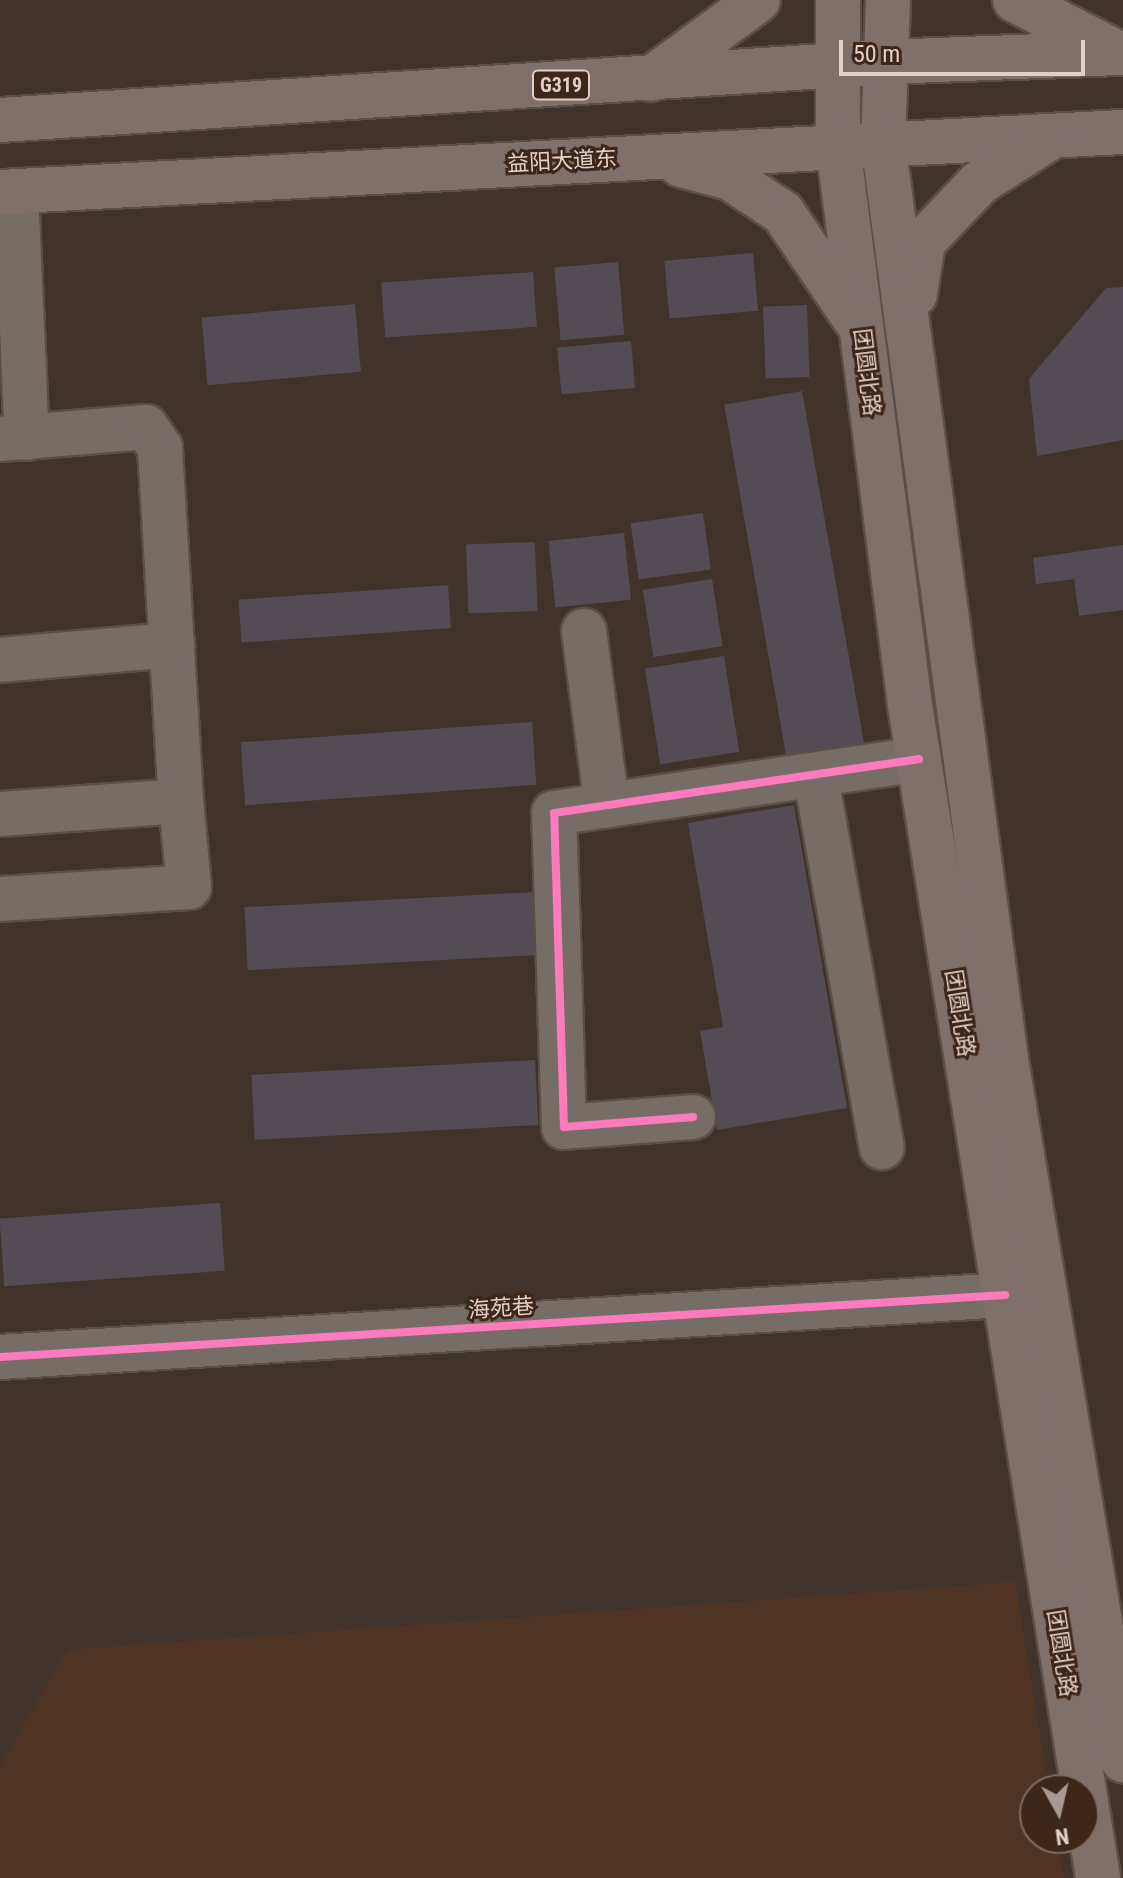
<!DOCTYPE html>
<meta charset="utf-8">
<style>
body{margin:0}
#map{position:relative;width:1123px;height:1878px;overflow:hidden;background:#40332b;font-family:"Roboto Condensed","Noto Sans SC",sans-serif}
div>[style]{position:absolute}
.built>*{inset:0;background:#503423}
.building>*{inset:0;background:#534c55;transform-origin:0 0}
.roads{filter:drop-shadow(2px 0 #5a4f47) drop-shadow(-2px 0 #5a4f47) drop-shadow(0 2px #5a4f47) drop-shadow(0 -2px #5a4f47)}
.minor>*{height:44px;margin:-22px;padding:0 22px;transform-origin:22px;border-radius:22px;background:#776d67}
.major>*{height:44px;margin:-22px;padding:0 22px;transform-origin:22px;border-radius:22px;background:#80706c}
.cycleway>*{height:8px;margin:-4px;padding:0 4px;transform-origin:4px;border-radius:4px;background:#fd7abc}
span{translate:-50% -50%;white-space:nowrap;text-align:center;line-height:1.15;-webkit-text-stroke:6px #3e2618;paint-order:stroke}
.shield-label span{padding:2px 6px;background:#3e2618;border:2px solid;border-radius:6px;-webkit-text-stroke-width:0}
.shield-label{font-size:20px;color:#e0d0c7;font-weight:700}
.street-label{font-size:22px;color:#e0d0c7}
.north{position:absolute;left:1019px;top:1774px;width:80px;height:80px;box-sizing:border-box;background:#3e2618;border:2px solid #7f6a5e;border-radius:50%;rotate:172deg;font-size:22px;font-weight:700;line-height:32px;text-align:center;color:#e0d0c7}
.north::after{content:'';display:block;margin:auto;width:28px;height:36px;background:#a89990;clip-path:polygon(50% 0,100% 100%,50% 72%,0 100%)}
.scale{position:absolute;left:839px;top:40px;width:246px;height:36px;box-sizing:border-box;border:4px solid #e0d0c7;border-top:0;padding-left:10px;font-size:24px;line-height:28px;white-space:nowrap;color:#e0d0c7;-webkit-text-stroke:6px #3e2618;paint-order:stroke}
</style>
<div id="map">
<div class="built">
<div style="clip-path:polygon(1015px 1582px,1049px 1790px,1035px 1790px,1035px 1838px,1057px 1838px,1064px 1878px,0 1878px,0 1766px,67px 1650px)"></div>
</div>
<div class="building">
<div style="left:753px;top:253px;width:58px;height:89px;rotate:85deg"></div>
<div style="left:618px;top:262px;width:73px;height:64px;rotate:85deg"></div>
<div style="left:533px;top:272px;width:55px;height:152px;rotate:86deg"></div>
<div style="clip-path:polygon(1123px 287px,1123px 440px,1037px 456px,1029px 379px,1106px 288px)"></div>
<div style="left:355px;top:304px;width:68px;height:154px;rotate:85deg"></div>
<div style="left:807px;top:305px;width:72px;height:44px;rotate:88deg"></div>
<div style="left:631px;top:341px;width:47px;height:74px;rotate:85deg"></div>
<div style="left:802px;top:391px;width:368px;height:79px;rotate:80deg"></div>
<div style="left:703px;top:513px;width:57px;height:73px;rotate:82deg"></div>
<div style="left:624px;top:533px;width:67px;height:76px;rotate:84deg"></div>
<div style="left:535px;top:542px;width:69px;height:69px;rotate:88deg"></div>
<div style="clip-path:polygon(1123px 545px,1123px 610px,1079px 616px,1074px 579px,1036px 584px,1033px 558px)"></div>
<div style="left:712px;top:579px;width:68px;height:70px;rotate:81deg"></div>
<div style="left:448px;top:585px;width:43px;height:210px;rotate:86deg"></div>
<div style="left:724px;top:656px;width:97px;height:80px;rotate:81deg"></div>
<div style="left:532px;top:722px;width:63px;height:292px;rotate:86deg"></div>
<div style="clip-path:polygon(794px 805px,847px 1108px,717px 1130px,700px 1031px,723px 1027px,688px 823px)"></div>
<div style="left:535px;top:892px;width:63px;height:291px;rotate:87deg"></div>
<div style="left:535px;top:1060px;width:65px;height:284px;rotate:87deg"></div>
<div style="left:220px;top:1203px;width:68px;height:221px;rotate:86deg"></div>
</div>
<div class="roads">
<div class="minor">
<div style="left:16px;top:191px;width:247px;rotate:87.5deg"></div>
<div style="left:0;top:439px;width:146px;rotate:-4.7deg"></div>
<div style="left:146px;top:427px;width:25px;rotate:56deg"></div>
<div style="left:160px;top:448px;width:354px;rotate:86.6deg"></div>
<div style="left:181px;top:801px;width:181px;rotate:175.9deg"></div>
<div style="left:584px;top:631px;width:176px;rotate:82.5deg"></div>
<div style="left:0;top:660px;width:173px;rotate:-5deg"></div>
<div style="left:816px;top:778px;width:375px;rotate:79.9deg"></div>
<div style="left:0;top:899px;width:189px;rotate:-3.6deg"></div>
<div style="left:189px;top:887px;width:86px;rotate:-95.3deg"></div>
<div style="left:693px;top:1117px;width:129px;rotate:175.6deg"></div>
<div style="left:564px;top:1127px;width:314px;rotate:-91.8deg"></div>
<div style="left:554px;top:813px;width:369px;rotate:-8.4deg"></div>
<div style="left:0;top:1357px;width:1007px;rotate:-3.53deg"></div>
</div>
<div class="major">
<div style="left:838px;top:0;width:146px;rotate:90deg"></div>
<div style="left:838px;top:146px;width:564px;rotate:82.66deg"></div>
<div style="left:910px;top:705px;width:1188px;rotate:80.89deg"></div>
<div style="left:888px;top:0;width:142px;rotate:92deg"></div>
<div style="left:883px;top:142px;width:196px;rotate:82.4deg"></div>
<div style="left:909px;top:336px;width:729px;rotate:82.36deg"></div>
<div style="left:1006px;top:1059px;width:711px;rotate:80.52deg"></div>
<div style="left:1015px;top:0;width:107px;rotate:27.3deg"></div>
<div style="left:651px;top:79px;width:133px;rotate:-36.4deg"></div>
<div style="left:0;top:120px;width:887px;rotate:-3.75deg"></div>
<div style="left:885px;top:62px;width:238px;rotate:-2.2deg"></div>
<div style="left:681px;top:165px;width:51px;rotate:14.9deg"></div>
<div style="left:730px;top:178px;width:64px;rotate:33.4deg"></div>
<div style="left:783px;top:213px;width:128px;rotate:55.8deg"></div>
<div style="left:0;top:192px;width:1125px;rotate:-3.06deg"></div>
<div style="left:915px;top:294px;width:53px;rotate:-81.3deg"></div>
<div style="left:923px;top:242px;width:81px;rotate:-46.5deg"></div>
<div style="left:979px;top:183px;width:85px;rotate:-32.6deg"></div>
</div>
</div>
<div class="cycleway">
<div style="left:693px;top:1117px;width:129px;rotate:175.6deg"></div>
<div style="left:564px;top:1127px;width:314px;rotate:-91.8deg"></div>
<div style="left:554px;top:813px;width:369px;rotate:-8.4deg"></div>
<div style="left:0;top:1357px;width:1007px;rotate:-3.53deg"></div>
</div>
<div class="shield-label">
<span style="left:561px;top:85px">G319</span>
</div>
<div class="street-label">
<span style="left:562px;top:161px;rotate:-3deg">益阳大道东</span>
<span style="left:867px;top:372px;rotate:83deg">团圆北路</span>
<span style="left:960px;top:1013px;rotate:81deg">团圆北路</span>
<span style="left:501px;top:1308px;rotate:-4deg">海苑巷</span>
<span style="left:1062px;top:1653px;rotate:81deg">团圆北路</span>
</div>
<div class="north">N</div>
<div class="scale">50 m</div>
</div>
